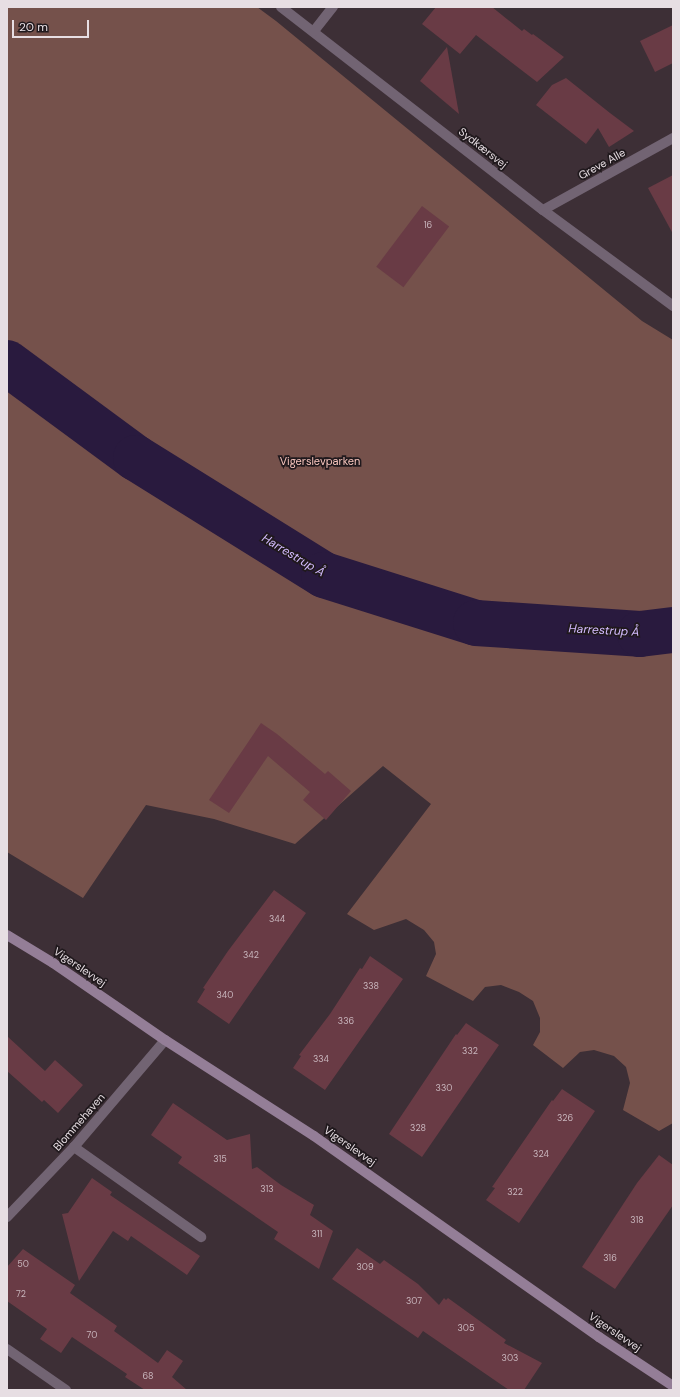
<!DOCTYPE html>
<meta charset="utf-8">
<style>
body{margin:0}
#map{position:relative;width:680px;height:1397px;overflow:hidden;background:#3d2f36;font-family:"DM Sans",sans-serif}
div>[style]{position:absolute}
.green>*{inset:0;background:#75514b}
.river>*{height:46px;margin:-23px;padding:0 23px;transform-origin:23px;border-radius:23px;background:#291a3e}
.building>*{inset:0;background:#693b45;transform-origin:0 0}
.lane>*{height:10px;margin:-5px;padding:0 5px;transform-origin:5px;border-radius:5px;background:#726473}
.street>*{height:10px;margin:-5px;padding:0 5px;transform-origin:5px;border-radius:5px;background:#726473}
.secondary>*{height:10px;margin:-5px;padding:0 5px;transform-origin:5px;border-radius:5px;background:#947e97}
span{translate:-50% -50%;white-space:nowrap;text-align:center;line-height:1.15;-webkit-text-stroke:3.5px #20191d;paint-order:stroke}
.number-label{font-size:9px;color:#c8b5bc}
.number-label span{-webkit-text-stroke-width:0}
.street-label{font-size:11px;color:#e7dee3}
.park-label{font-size:11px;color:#f8c6be}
.water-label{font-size:12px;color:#d4bcff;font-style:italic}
.frame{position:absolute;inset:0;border:8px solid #e7dee3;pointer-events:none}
.scale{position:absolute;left:12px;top:20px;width:77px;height:18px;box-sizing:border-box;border:2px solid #e7dee3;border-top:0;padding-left:5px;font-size:12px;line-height:14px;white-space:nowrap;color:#e7dee3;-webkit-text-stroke:3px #20191d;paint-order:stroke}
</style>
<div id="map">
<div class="green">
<div style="clip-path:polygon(7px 7px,257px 7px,276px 21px,642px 321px,673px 340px,673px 1123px,659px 1131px,623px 1110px,630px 1083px,626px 1067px,614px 1056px,594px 1050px,580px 1052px,563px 1068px,533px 1045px,540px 1032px,540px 1018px,533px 1001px,519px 992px,501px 985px,485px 987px,473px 1001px,426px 976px,436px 954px,434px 942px,424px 930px,406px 919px,374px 930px,347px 914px,431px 804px,383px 766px,295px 844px,214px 819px,146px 805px,83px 898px,7px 852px)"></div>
</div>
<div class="river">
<div style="left:7px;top:363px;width:160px;rotate:36.4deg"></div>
<div style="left:136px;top:458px;width:221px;rotate:31.9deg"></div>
<div style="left:324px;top:575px;width:159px;rotate:17.5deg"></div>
<div style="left:476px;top:623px;width:164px;rotate:3.8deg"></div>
<div style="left:640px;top:634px;width:33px;rotate:-7deg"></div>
</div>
<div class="building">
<div style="clip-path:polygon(436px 7px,492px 7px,522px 31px,524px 29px,532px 35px,533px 34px,564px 57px,537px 82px,476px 35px,460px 54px,422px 24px)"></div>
<div style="clip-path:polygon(673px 25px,673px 63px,655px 72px,640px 41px)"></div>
<div style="clip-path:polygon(447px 47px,459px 114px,420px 81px)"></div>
<div style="clip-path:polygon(566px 78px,610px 113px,634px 131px,609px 147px,598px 128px,586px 144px,536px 105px,552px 85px)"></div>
<div style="clip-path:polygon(673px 175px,673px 234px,648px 188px)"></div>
<div style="left:422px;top:206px;width:34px;height:76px;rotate:37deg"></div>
<div style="clip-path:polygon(261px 723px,277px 734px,325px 774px,328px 771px,351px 791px,326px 820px,303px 800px,310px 792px,268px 756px,229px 813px,209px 800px)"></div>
<div style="clip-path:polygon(274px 890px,306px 913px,229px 1024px,197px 1002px,205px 989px,203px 988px,228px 951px)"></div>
<div style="clip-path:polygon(370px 956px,403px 979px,325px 1090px,293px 1068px,301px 1056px,299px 1055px,330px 1014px,360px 968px,362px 969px)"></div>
<div style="clip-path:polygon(466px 1023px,499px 1045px,422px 1157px,389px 1134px,456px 1034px,457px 1035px)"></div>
<div style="clip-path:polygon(7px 1036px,45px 1071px,55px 1060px,83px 1085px,58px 1113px,44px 1100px,42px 1102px,7px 1071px)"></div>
<div style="clip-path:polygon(562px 1089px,595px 1111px,519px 1223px,486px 1200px,495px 1188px,492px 1187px,552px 1100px,553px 1101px)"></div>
<div style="clip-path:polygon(173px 1103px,227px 1140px,250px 1134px,252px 1169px,257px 1167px,281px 1185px,314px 1205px,310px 1215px,333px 1231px,319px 1269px,274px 1239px,278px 1232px,178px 1163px,182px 1157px,151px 1135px)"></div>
<div style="clip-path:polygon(659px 1155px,673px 1165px,673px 1205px,615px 1289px,582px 1267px,637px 1183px)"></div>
<div style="clip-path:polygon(92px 1178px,112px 1192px,110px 1195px,200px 1256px,187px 1275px,131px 1236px,128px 1241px,113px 1231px,79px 1281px,62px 1214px,68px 1213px)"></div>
<div style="clip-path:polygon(357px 1248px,380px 1264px,384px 1260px,418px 1284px,439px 1305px,444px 1298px,446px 1300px,448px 1298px,506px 1340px,504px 1343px,542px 1363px,524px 1390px,509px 1390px,423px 1331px,418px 1338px,332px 1279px)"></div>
<div style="clip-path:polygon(23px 1249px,75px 1285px,70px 1293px,117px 1326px,114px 1331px,158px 1363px,167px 1350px,183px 1361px,172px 1377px,187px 1390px,145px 1390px,125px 1377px,127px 1374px,72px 1337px,61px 1353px,40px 1339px,47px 1329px,7px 1301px,7px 1267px)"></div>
</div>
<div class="lane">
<div style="left:74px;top:1147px;width:156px;rotate:35.3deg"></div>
</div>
<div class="street">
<div style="left:281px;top:7px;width:331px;rotate:37.8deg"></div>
<div style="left:543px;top:210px;width:162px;rotate:36.4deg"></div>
<div style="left:314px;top:31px;width:31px;rotate:-52deg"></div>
<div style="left:543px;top:210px;width:149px;rotate:-29deg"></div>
<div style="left:7px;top:1217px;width:97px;rotate:-46.3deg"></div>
<div style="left:74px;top:1147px;width:140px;rotate:-49.6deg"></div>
<div style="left:7px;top:1349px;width:72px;rotate:34.8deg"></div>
</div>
<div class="secondary">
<div style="left:7px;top:935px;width:54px;rotate:31.3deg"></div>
<div style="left:53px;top:963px;width:136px;rotate:34.5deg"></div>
<div style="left:165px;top:1040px;width:177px;rotate:32.8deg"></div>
<div style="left:314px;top:1136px;width:349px;rotate:35.2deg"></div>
<div style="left:599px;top:1337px;width:89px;rotate:33.5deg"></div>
</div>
<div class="number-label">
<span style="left:428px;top:225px">16</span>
<span style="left:277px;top:919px">344</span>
<span style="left:251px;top:955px">342</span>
<span style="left:371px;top:986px">338</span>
<span style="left:225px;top:995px">340</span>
<span style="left:346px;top:1021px">336</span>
<span style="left:470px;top:1051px">332</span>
<span style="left:321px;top:1059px">334</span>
<span style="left:444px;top:1088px">330</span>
<span style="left:565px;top:1118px">326</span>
<span style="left:418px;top:1128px">328</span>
<span style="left:541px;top:1154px">324</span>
<span style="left:220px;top:1159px">315</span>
<span style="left:267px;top:1189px">313</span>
<span style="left:515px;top:1192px">322</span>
<span style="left:637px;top:1220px">318</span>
<span style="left:317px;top:1234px">311</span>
<span style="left:610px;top:1258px">316</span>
<span style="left:23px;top:1264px">50</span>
<span style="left:365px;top:1267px">309</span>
<span style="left:21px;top:1294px">72</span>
<span style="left:414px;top:1301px">307</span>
<span style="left:466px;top:1328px">305</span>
<span style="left:92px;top:1335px">70</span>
<span style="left:510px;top:1358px">303</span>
<span style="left:148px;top:1376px">68</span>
</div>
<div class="street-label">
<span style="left:483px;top:148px;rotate:38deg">Sydkærsvej</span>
<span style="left:602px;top:164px;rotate:-29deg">Greve Alle</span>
<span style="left:80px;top:967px;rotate:34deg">Vigerslevvej</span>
<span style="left:79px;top:1122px;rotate:-49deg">Blommehaven</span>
<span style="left:350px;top:1146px;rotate:35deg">Vigerslevvej</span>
<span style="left:615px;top:1332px;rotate:34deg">Vigerslevvej</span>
</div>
<div class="park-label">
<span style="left:320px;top:461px">Vigerslevparken</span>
</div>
<div class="water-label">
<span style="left:293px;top:556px;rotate:31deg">Harrestrup Å</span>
<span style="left:604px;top:631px;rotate:3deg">Harrestrup Å</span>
</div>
<div class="frame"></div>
<div class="scale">20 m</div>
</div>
